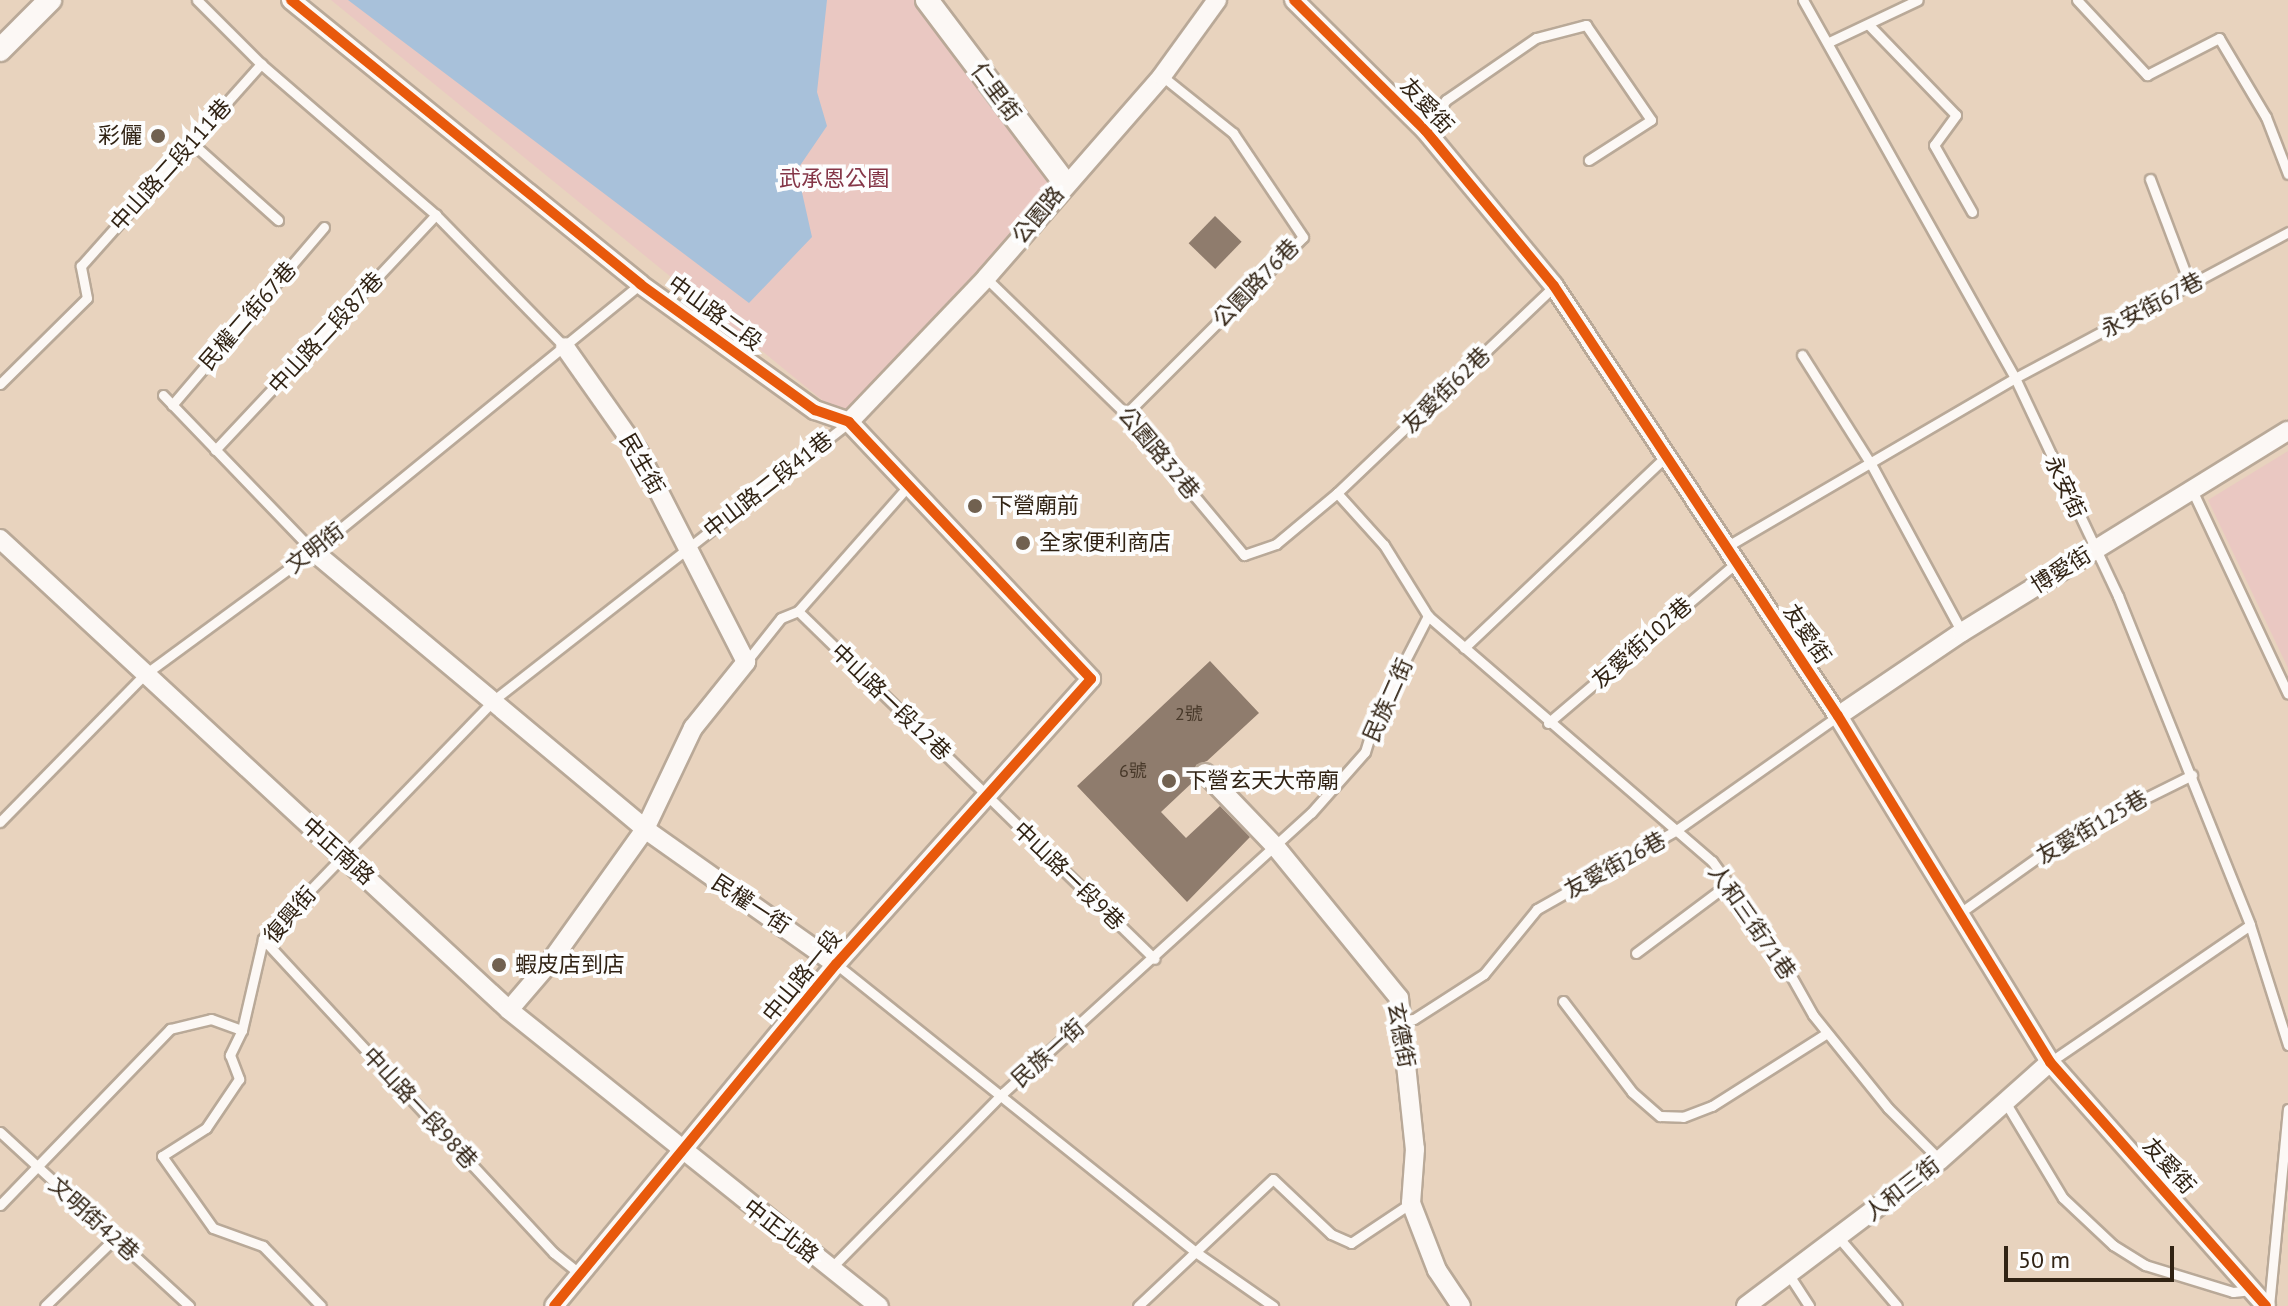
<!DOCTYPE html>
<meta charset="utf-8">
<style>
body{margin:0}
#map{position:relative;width:2288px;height:1306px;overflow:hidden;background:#e8d3be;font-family:"PT Sans","Noto Sans TC",sans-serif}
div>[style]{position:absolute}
.green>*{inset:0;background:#eac8c2}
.water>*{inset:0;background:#a8c1da}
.building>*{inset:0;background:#8f7c6d;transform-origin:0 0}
.roads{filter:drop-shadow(2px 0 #b9a998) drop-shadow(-2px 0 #b9a998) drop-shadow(0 2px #b9a998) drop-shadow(0 -2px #b9a998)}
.service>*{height:9px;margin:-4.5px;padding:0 4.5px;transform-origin:4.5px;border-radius:4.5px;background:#fcf8f5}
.minor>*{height:18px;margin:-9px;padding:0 9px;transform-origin:9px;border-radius:9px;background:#fcf8f5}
.tertiary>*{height:22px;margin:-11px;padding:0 11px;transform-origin:11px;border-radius:11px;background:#fcf8f5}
.cycleway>*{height:10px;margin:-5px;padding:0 5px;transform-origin:5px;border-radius:5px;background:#e8590c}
.dots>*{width:22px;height:22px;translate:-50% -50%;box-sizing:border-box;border:4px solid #fdfdfd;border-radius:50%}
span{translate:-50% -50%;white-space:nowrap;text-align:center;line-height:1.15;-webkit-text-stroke:8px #fdfdfd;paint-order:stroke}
.number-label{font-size:18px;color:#48392a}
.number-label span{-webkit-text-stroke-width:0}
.street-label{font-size:22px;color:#312314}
.poi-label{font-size:22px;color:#312314}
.right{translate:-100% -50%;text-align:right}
.left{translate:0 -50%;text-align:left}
.park-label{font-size:22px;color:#853647}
.scale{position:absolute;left:2004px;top:1246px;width:170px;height:36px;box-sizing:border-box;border:4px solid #312314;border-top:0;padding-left:10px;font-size:24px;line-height:28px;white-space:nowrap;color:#312314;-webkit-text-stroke:6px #fdfdfd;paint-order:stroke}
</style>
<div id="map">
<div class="green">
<div style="clip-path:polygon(331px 0,927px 0,1065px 183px,849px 422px)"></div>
<div style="clip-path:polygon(2288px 451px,2288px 668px,2208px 500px)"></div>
</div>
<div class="water">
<div style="clip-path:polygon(348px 0,827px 0,817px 92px,827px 126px,797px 170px,812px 237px,749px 303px)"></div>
</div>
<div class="building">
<div style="left:1215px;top:216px;width:37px;height:38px;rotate:44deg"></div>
<div style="clip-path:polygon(1210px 661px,1259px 713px,1207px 761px,1196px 765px,1195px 780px,1161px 812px,1186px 838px,1220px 806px,1250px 837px,1187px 902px,1077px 786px)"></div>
</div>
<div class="roads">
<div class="service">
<div style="left:197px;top:0;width:91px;rotate:45deg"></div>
<div style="left:261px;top:64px;width:231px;rotate:40.8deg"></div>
<div style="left:436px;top:215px;width:185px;rotate:45.7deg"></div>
<div style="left:1803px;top:0;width:433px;rotate:60.7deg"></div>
<div style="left:2015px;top:378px;width:241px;rotate:64.7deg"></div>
<div style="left:2118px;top:596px;width:354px;rotate:68.1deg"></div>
<div style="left:2250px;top:925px;width:126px;rotate:72.4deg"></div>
<div style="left:2077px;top:0;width:103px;rotate:47deg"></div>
<div style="left:2147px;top:75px;width:81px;rotate:-27.2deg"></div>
<div style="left:2219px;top:38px;width:92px;rotate:59.3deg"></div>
<div style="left:2266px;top:117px;width:61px;rotate:68.9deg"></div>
<div style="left:1869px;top:25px;width:125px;rotate:46deg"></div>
<div style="left:1956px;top:115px;width:37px;rotate:126deg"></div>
<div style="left:1934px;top:145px;width:77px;rotate:60.4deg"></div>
<div style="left:1829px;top:42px;width:98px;rotate:-25.3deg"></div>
<div style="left:1425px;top:130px;width:37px;rotate:-55deg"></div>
<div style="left:1446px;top:100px;width:109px;rotate:-34.6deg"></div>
<div style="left:1536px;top:38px;width:52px;rotate:-14.6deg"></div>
<div style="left:1586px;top:25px;width:115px;rotate:55.6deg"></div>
<div style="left:1651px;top:120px;width:74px;rotate:147.2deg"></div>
<div style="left:191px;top:142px;width:117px;rotate:41.9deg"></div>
<div style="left:2150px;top:179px;width:113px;rotate:69.3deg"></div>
<div style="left:986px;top:278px;width:195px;rotate:44.2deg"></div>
<div style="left:1126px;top:414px;width:184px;rotate:50.1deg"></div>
<div style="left:1244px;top:555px;width:34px;rotate:-19deg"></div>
<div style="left:1276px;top:544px;width:80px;rotate:-39.9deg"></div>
<div style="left:1337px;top:493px;width:300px;rotate:-43.6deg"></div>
<div style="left:1802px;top:355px;width:129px;rotate:57.7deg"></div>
<div style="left:1871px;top:464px;width:191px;rotate:61.6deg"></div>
<div style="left:0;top:384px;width:122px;rotate:-44.7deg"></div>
<div style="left:87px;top:298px;width:33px;rotate:-101deg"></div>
<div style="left:81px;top:266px;width:271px;rotate:-48.3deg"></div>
<div style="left:163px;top:395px;width:216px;rotate:46.1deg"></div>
<div style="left:172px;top:405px;width:234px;rotate:-49.5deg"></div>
<div style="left:1126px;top:414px;width:250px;rotate:-45deg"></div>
<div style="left:1303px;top:237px;width:125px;rotate:-123.9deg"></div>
<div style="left:1233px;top:133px;width:91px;rotate:-141.2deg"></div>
<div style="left:215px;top:450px;width:323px;rotate:-46.8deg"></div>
<div style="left:2192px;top:490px;width:225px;rotate:64.8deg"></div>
<div style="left:1337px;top:493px;width:70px;rotate:47.9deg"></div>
<div style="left:1384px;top:545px;width:84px;rotate:58.2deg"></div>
<div style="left:1428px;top:616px;width:375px;rotate:40.8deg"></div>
<div style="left:1712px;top:861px;width:111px;rotate:54.2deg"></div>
<div style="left:1777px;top:951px;width:73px;rotate:60.6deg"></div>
<div style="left:1813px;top:1015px;width:119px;rotate:51.1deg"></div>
<div style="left:1888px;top:1108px;width:74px;rotate:45deg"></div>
<div style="left:1726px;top:547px;width:335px;rotate:-30.3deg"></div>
<div style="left:2015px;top:378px;width:310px;rotate:-28.1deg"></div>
<div style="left:798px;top:611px;width:498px;rotate:44.3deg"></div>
<div style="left:1464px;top:648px;width:279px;rotate:-43.5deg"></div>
<div style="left:746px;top:662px;width:56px;rotate:-51.5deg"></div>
<div style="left:781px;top:618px;width:18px;rotate:-22deg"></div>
<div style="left:798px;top:611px;width:169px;rotate:-48.6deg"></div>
<div style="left:1548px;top:723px;width:247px;rotate:-40.4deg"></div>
<div style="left:0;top:822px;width:206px;rotate:-45.6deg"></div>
<div style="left:144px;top:675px;width:210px;rotate:-36.3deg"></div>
<div style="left:313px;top:551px;width:422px;rotate:-39.2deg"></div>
<div style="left:1957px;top:915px;width:133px;rotate:-35.5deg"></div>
<div style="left:2065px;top:838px;width:142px;rotate:-26.4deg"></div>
<div style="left:263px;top:939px;width:428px;rotate:47.2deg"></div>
<div style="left:554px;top:1253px;width:33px;rotate:39deg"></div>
<div style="left:1636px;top:953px;width:114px;rotate:-36.8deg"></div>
<div style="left:836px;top:964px;width:462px;rotate:38.7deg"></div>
<div style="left:1197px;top:1253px;width:93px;rotate:34.9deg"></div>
<div style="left:1563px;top:1001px;width:114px;rotate:52.8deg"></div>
<div style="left:1632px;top:1092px;width:37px;rotate:41deg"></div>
<div style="left:1660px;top:1116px;width:23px;rotate:2deg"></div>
<div style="left:1683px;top:1117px;width:31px;rotate:-21deg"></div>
<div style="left:1712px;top:1106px;width:136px;rotate:-32.4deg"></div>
<div style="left:1402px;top:1020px;width:12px;rotate:-5deg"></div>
<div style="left:1414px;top:1019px;width:83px;rotate:-32.7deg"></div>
<div style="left:1484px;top:974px;width:84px;rotate:-50.8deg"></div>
<div style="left:1537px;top:909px;width:159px;rotate:-29.5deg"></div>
<div style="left:1675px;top:831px;width:199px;rotate:-35.2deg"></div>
<div style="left:242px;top:1030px;width:28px;rotate:116deg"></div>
<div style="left:230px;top:1055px;width:26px;rotate:69deg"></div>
<div style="left:239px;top:1079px;width:59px;rotate:124deg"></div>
<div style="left:206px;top:1128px;width:52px;rotate:147.5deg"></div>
<div style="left:162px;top:1156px;width:88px;rotate:54.7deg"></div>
<div style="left:213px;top:1228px;width:53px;rotate:19.8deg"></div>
<div style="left:263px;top:1246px;width:83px;rotate:46deg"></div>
<div style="left:2050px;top:1062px;width:242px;rotate:-34.4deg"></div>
<div style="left:2004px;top:1100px;width:114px;rotate:59deg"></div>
<div style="left:2063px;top:1198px;width:69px;rotate:43.2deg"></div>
<div style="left:2113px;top:1245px;width:38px;rotate:32deg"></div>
<div style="left:2145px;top:1265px;width:92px;rotate:17.1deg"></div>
<div style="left:2233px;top:1292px;width:19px;rotate:-6deg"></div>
<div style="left:0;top:1132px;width:257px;rotate:42.6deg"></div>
<div style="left:0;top:1205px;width:245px;rotate:-46deg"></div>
<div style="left:170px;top:1029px;width:42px;rotate:-13.7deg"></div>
<div style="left:211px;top:1019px;width:33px;rotate:20deg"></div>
<div style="left:242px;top:1030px;width:93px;rotate:-77deg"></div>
<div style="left:263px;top:939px;width:334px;rotate:-46deg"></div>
<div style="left:495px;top:699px;width:449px;rotate:-38deg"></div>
<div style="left:1839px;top:1238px;width:89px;rotate:49.5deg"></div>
<div style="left:830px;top:1269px;width:247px;rotate:-45.5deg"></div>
<div style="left:1003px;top:1093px;width:416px;rotate:-42.3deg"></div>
<div style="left:1311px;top:813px;width:81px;rotate:-48.5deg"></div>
<div style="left:1365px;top:752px;width:37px;rotate:-73deg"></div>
<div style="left:1376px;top:717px;width:114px;rotate:-62.8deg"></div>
<div style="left:1789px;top:1275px;width:37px;rotate:57deg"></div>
<div style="left:45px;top:1306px;width:98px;rotate:-44.2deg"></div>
<div style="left:1138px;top:1306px;width:185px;rotate:-43.3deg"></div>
<div style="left:1273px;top:1179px;width:80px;rotate:43.5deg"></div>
<div style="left:1331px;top:1234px;width:22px;rotate:24deg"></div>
<div style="left:1351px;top:1243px;width:72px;rotate:-33.7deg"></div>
<div style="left:2269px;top:1306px;width:198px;rotate:-84.5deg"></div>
</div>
<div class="minor">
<div style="left:291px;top:0;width:450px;rotate:39.1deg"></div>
<div style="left:640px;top:284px;width:216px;rotate:35.8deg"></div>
<div style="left:815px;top:410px;width:36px;rotate:19deg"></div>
<div style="left:849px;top:422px;width:353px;rotate:46.7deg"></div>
<div style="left:1091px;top:679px;width:382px;rotate:131.8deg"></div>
<div style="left:836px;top:964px;width:443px;rotate:129.5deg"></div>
<div style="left:1294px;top:0;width:185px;rotate:44.8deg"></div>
<div style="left:1425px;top:130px;width:202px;rotate:50.4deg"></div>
<div style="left:1554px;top:286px;width:515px;rotate:56.56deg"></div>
<div style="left:1838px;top:716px;width:406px;rotate:58.5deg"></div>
<div style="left:2050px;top:1062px;width:326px;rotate:48.5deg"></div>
<div style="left:849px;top:422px;width:199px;rotate:-46.4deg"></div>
<div style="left:986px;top:278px;width:268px;rotate:-48.9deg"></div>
<div style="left:1162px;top:76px;width:94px;rotate:-54.1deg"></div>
<div style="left:0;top:539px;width:693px;rotate:42.78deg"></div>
<div style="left:509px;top:1010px;width:474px;rotate:38.7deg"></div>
<div style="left:313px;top:551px;width:433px;rotate:39.9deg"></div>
<div style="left:645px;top:829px;width:234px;rotate:35.3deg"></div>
<div style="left:1838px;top:716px;width:150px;rotate:-34.1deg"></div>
<div style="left:1962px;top:632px;width:383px;rotate:-31.7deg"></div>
<div style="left:1205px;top:773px;width:101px;rotate:46.2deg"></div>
<div style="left:1275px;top:846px;width:196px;rotate:50.8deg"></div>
<div style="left:1399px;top:998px;width:152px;rotate:84deg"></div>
<div style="left:1415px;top:1149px;width:54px;rotate:94.2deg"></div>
<div style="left:1411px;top:1203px;width:72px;rotate:68.8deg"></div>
<div style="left:1437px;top:1270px;width:43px;rotate:56.3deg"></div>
<div style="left:509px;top:1010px;width:65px;rotate:-49.4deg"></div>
<div style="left:551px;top:961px;width:162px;rotate:-54.5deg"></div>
<div style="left:645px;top:829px;width:112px;rotate:-64.6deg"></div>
<div style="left:693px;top:728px;width:85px;rotate:-51.2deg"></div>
<div style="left:746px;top:662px;width:237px;rotate:-117.1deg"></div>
<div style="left:638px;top:451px;width:127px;rotate:-125.1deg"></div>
<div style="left:1746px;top:1306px;width:243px;rotate:-37deg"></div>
<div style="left:1940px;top:1160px;width:147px;rotate:-41.7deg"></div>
</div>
<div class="tertiary">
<div style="left:927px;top:0;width:229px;rotate:53deg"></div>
<div style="left:0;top:50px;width:71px;rotate:-45deg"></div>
</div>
</div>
<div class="cycleway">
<div style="left:291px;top:0;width:450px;rotate:39.1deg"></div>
<div style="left:640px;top:284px;width:216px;rotate:35.8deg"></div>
<div style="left:815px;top:410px;width:36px;rotate:19deg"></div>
<div style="left:849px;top:422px;width:353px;rotate:46.7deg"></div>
<div style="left:1091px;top:679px;width:382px;rotate:131.8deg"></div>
<div style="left:836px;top:964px;width:443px;rotate:129.5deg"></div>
<div style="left:1294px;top:0;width:185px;rotate:44.8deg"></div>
<div style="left:1425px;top:130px;width:202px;rotate:50.4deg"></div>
<div style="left:1554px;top:286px;width:515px;rotate:56.56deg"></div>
<div style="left:1838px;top:716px;width:406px;rotate:58.5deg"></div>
<div style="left:2050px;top:1062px;width:326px;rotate:48.5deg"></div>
</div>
<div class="dots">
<div style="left:158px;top:136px;background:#716150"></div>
<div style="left:975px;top:506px;background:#716150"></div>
<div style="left:1023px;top:543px;background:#716150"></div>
<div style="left:1169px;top:781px;background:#716150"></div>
<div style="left:499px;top:965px;background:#716150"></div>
</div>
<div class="number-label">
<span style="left:1189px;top:714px">2號</span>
<span style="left:1133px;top:771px">6號</span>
</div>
<div class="street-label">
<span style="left:996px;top:92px;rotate:53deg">仁里街</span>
<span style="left:1427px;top:106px;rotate:47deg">友愛街</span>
<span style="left:171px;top:165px;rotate:-48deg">中山路二段111巷</span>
<span style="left:1038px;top:215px;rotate:-50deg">公園路</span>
<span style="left:1256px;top:283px;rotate:-46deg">公園路76巷</span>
<span style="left:2152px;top:305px;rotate:-28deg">永安街67巷</span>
<span style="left:715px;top:313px;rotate:36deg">中山路二段</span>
<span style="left:248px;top:316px;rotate:-49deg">民權二街67巷</span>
<span style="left:326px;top:333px;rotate:-47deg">中山路二段87巷</span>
<span style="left:1446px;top:390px;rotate:-44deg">友愛街62巷</span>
<span style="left:1159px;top:453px;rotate:50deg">公園路32巷</span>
<span style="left:642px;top:464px;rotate:60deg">民生街</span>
<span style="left:768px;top:485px;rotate:-38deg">中山路二段41巷</span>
<span style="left:2065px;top:487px;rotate:65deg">永安街</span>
<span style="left:315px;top:548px;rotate:-38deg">文明街</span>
<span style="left:2061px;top:570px;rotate:-32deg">博愛街</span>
<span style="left:1807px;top:634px;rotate:56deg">友愛街</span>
<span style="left:1642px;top:643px;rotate:-41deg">友愛街102巷</span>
<span style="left:1388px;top:700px;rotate:-66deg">民族二街</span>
<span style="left:891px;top:702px;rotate:44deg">中山路一段12巷</span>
<span style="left:2092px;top:827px;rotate:-30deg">友愛街125巷</span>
<span style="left:338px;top:851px;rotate:42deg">中正南路</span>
<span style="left:1615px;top:865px;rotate:-29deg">友愛街26巷</span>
<span style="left:1069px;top:876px;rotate:44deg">中山路一段9巷</span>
<span style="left:751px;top:904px;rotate:33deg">民權一街</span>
<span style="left:290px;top:915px;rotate:-49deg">復興街</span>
<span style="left:1752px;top:922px;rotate:55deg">人和三街71巷</span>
<span style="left:802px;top:976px;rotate:-51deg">中山路一段</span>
<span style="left:1401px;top:1035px;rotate:79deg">玄德街</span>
<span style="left:1048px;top:1053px;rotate:-42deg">民族一街</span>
<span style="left:420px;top:1108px;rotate:47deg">中山路一段98巷</span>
<span style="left:2169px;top:1166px;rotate:48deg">友愛街</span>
<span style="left:1902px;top:1189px;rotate:-38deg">人和三街</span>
<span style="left:94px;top:1219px;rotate:42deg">文明街42巷</span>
<span style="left:781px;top:1231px;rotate:38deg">中正北路</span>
</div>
<div class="poi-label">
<span class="right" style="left:142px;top:136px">彩儷</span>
<span class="left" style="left:991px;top:506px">下營廟前</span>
<span class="left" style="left:1039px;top:543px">全家便利商店</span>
<span class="left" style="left:1185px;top:781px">下營玄天大帝廟</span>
<span class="left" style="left:515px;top:965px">蝦皮店到店</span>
</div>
<div class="park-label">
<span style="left:834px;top:179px">武承恩公園</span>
</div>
<div class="scale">50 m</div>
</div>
